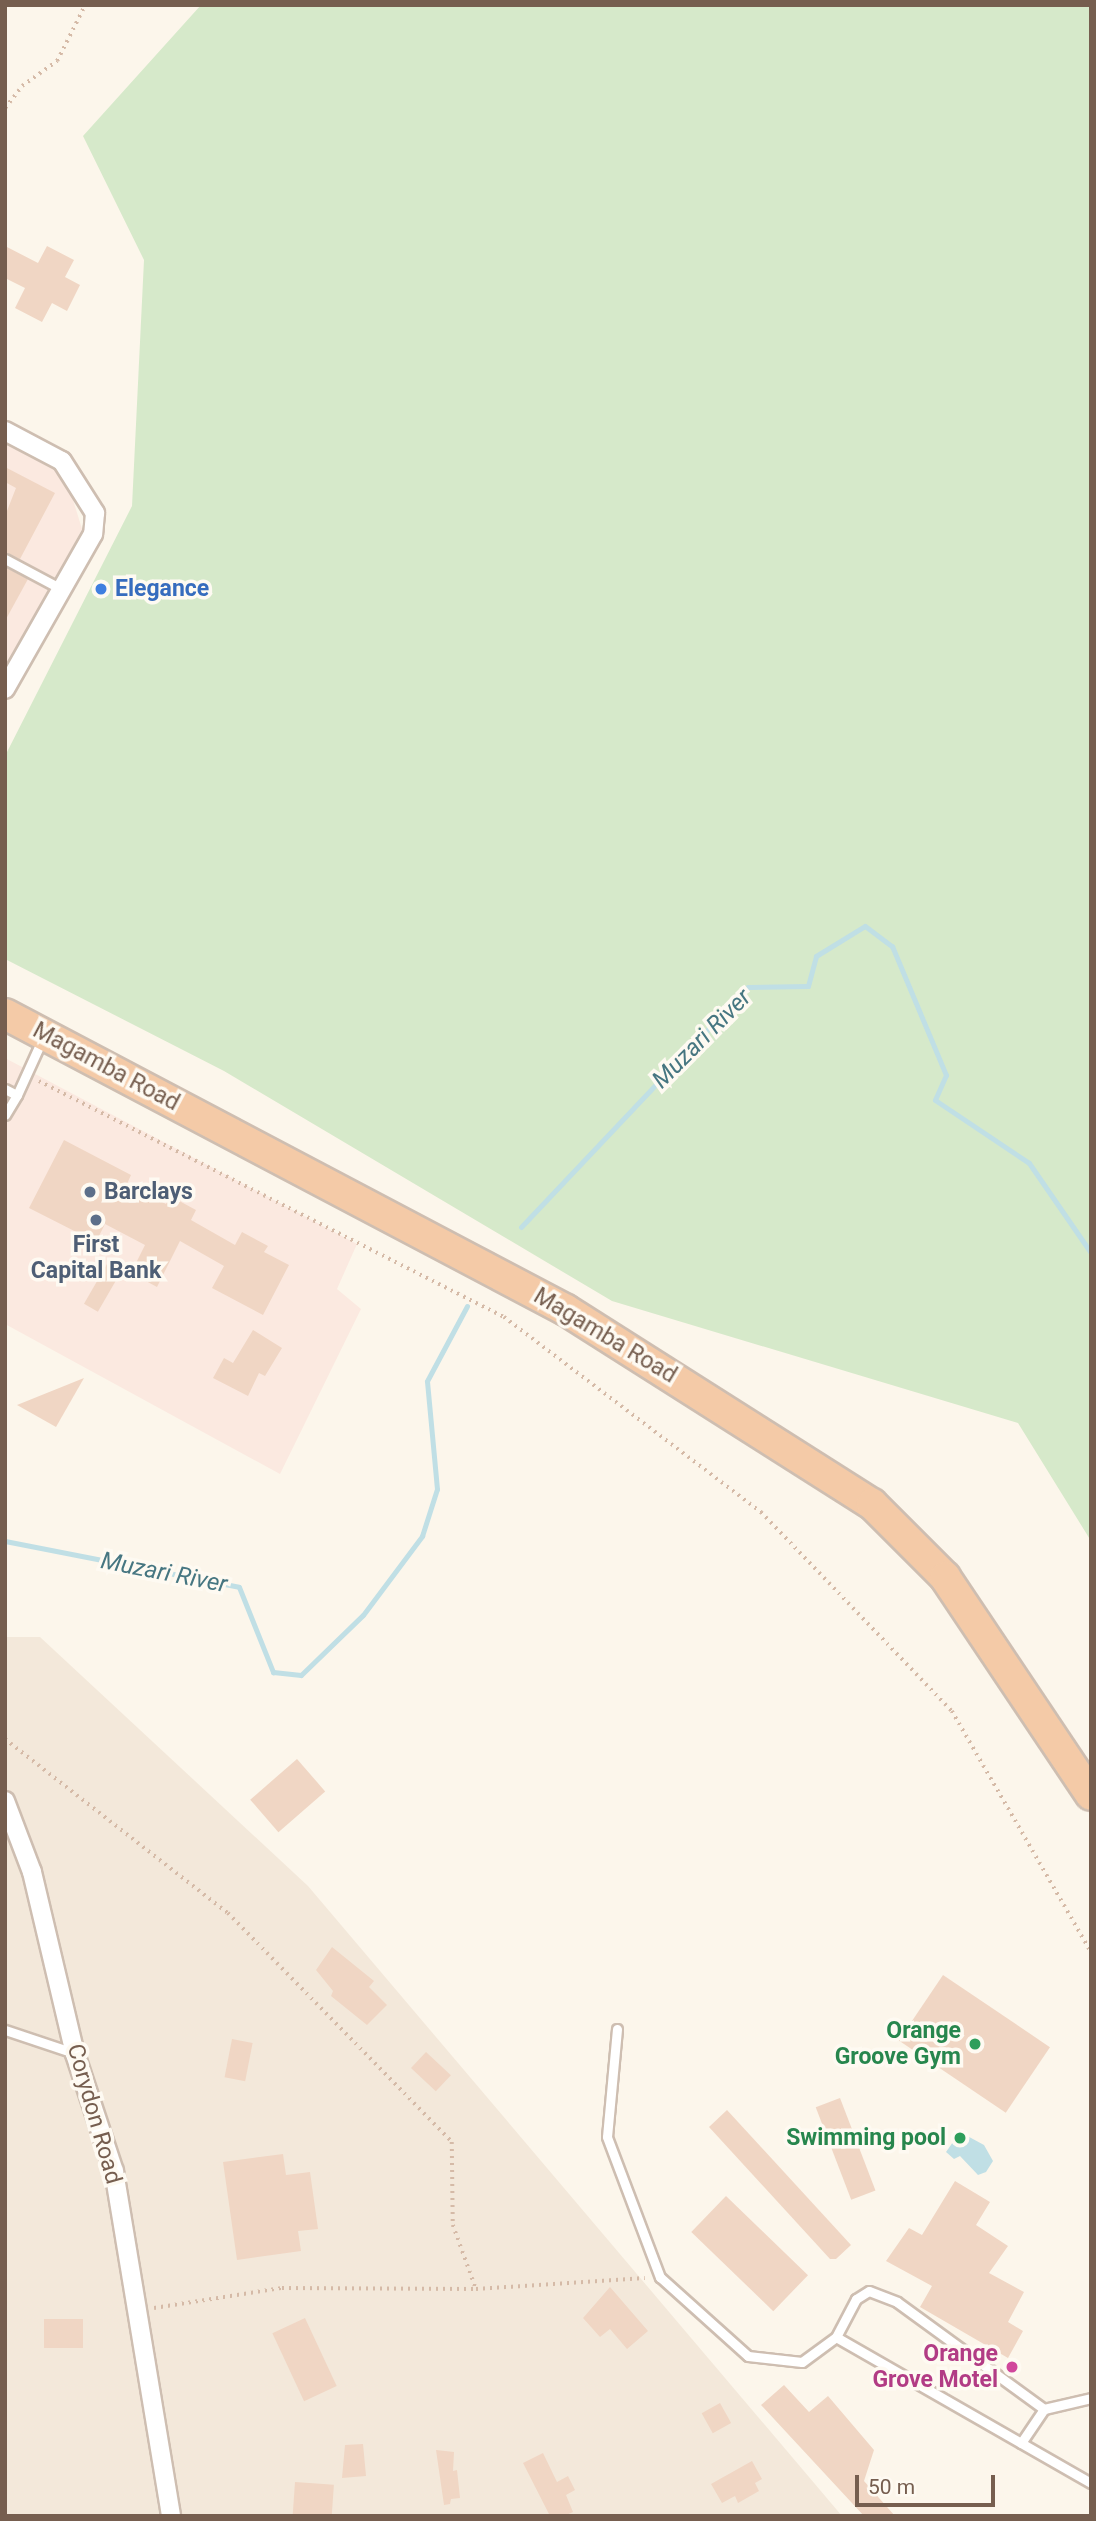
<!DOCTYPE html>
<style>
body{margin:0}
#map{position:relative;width:1096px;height:2521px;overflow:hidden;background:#fcf6eb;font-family:Roboto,sans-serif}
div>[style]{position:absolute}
.residential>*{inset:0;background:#f3e8da}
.commercial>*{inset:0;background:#fbe9e0}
.green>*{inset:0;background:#d6e9ca}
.water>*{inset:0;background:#c0dfe5}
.stream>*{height:5px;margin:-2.5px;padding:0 2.5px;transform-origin:2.5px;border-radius:2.5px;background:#c0dfe5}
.building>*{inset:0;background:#f0d6c4;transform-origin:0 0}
.path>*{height:3.5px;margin-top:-1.75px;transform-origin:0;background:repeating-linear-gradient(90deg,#d5baa7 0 2px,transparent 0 7px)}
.roads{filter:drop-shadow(2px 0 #cebeb1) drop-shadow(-2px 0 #cebeb1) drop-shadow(0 2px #cebeb1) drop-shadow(0 -2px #cebeb1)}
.service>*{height:9px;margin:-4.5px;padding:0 4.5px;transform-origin:4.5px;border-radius:4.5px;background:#fff}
.minor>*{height:18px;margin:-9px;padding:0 9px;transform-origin:9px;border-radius:9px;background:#fff}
.trunk>*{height:30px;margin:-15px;padding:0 15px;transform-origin:15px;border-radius:15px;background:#f4caa7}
.dots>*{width:19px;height:19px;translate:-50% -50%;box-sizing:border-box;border:4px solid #fefaf2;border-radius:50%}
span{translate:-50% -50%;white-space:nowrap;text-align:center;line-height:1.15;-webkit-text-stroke:7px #fefaf2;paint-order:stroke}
.shop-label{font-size:23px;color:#366cbe;font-weight:700}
.left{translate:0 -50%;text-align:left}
.street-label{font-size:23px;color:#765e4f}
.service-label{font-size:23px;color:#4e5e75;font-weight:700}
.leisure-label{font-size:23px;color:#27864d;font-weight:700}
.right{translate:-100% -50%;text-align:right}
.hotel-label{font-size:23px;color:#b23c85;font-weight:700}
.water-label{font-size:24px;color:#467681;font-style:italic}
.frame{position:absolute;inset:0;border:7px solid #765e4f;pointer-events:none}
.scale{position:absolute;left:855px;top:2475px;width:140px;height:32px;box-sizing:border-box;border:4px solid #765e4f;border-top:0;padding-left:9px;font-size:21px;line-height:24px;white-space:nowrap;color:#765e4f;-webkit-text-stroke:5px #fefaf2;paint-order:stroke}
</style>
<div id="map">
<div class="residential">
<div style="clip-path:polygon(5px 1637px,40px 1637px,308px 1886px,842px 2516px,5px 2516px)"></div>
</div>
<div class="commercial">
<div style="clip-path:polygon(5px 442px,65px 474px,82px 529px,5px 675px)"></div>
<div style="clip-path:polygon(5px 1058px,357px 1244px,337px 1289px,361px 1309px,280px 1474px,5px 1324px)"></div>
</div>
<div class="green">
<div style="clip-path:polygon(201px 5px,1091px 5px,1091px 1541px,1018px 1423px,612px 1301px,224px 1071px,5px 959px,5px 756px,132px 506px,144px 260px,83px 136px)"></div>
</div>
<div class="water">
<div style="clip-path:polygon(960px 2132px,984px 2145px,993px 2161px,986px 2172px,978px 2175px,960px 2156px,954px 2159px,946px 2152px)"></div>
</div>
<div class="stream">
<div style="left:521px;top:1227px;width:330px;rotate:-46.6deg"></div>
<div style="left:748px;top:987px;width:60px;rotate:-1deg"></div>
<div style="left:808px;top:986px;width:31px;rotate:-75deg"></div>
<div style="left:816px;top:956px;width:57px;rotate:-31.5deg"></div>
<div style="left:865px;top:926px;width:34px;rotate:37deg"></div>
<div style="left:892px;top:946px;width:140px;rotate:67.3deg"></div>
<div style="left:946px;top:1075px;width:27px;rotate:114deg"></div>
<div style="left:935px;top:1100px;width:113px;rotate:33.8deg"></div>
<div style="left:1029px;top:1163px;width:109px;rotate:55.4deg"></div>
<div style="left:5px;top:1541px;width:238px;rotate:11.1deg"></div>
<div style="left:239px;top:1587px;width:92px;rotate:68.2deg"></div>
<div style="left:273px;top:1672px;width:28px;rotate:6deg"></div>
<div style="left:301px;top:1675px;width:86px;rotate:-44.1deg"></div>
<div style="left:363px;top:1615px;width:99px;rotate:-53.2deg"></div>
<div style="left:422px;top:1536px;width:49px;rotate:-72.3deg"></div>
<div style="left:437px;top:1489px;width:108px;rotate:-95.3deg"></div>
<div style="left:427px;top:1381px;width:85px;rotate:-61.9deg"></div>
</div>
<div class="building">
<div style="clip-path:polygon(5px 246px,38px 263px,47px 246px,74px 260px,65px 277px,80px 285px,67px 311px,52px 303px,42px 322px,15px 308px,25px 288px,5px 278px)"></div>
<div style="clip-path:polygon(5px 467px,55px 493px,20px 559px,5px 552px,5px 516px,16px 488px,5px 482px)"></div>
<div style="clip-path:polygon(5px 567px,28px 579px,5px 621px)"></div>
<div style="clip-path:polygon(64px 1140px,131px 1175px,127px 1184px,166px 1204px,170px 1196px,196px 1210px,191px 1220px,235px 1245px,242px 1232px,268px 1246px,264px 1252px,289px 1265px,263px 1315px,212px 1288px,224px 1266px,180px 1241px,157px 1287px,131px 1273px,145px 1245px,105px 1224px,96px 1242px,29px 1208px)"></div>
<div style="left:107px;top:1264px;width:16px;height:46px;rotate:30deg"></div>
<div style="clip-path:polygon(253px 1330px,282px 1348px,265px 1376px,259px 1373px,248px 1396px,213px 1378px,224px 1358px,233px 1363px)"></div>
<div style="clip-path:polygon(84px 1378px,56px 1427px,17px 1405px)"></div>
<div style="left:297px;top:1759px;width:43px;height:62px;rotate:49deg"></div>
<div style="clip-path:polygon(332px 1947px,374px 1981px,369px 1987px,387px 2005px,367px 2025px,331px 1996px,333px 1991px,316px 1970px)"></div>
<div style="left:943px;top:1975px;width:129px;height:79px;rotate:34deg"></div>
<div style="left:232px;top:2039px;width:21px;height:39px;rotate:11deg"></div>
<div style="left:426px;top:2052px;width:34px;height:22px;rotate:43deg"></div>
<div style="left:840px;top:2098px;width:99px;height:26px;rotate:69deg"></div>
<div style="clip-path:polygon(727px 2110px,851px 2245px,836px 2259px,830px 2259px,709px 2127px)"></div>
<div style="clip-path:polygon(283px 2154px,286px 2175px,310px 2172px,318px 2229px,298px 2231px,301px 2251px,237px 2260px,223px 2162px)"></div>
<div style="clip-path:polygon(955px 2181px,990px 2202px,976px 2225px,1008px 2246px,989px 2273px,1024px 2292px,1008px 2322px,1023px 2331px,1008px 2358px,920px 2307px,932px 2286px,886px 2261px,909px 2228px,922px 2235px)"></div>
<div style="left:726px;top:2196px;width:114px;height:50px;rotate:44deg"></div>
<div style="clip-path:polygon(610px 2287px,648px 2331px,627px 2349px,610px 2329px,600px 2337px,583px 2318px)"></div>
<div style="left:305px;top:2318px;width:75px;height:36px;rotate:65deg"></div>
<div style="left:83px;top:2319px;width:29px;height:39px;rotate:90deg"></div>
<div style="clip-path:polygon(784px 2385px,809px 2412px,828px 2396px,874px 2450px,864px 2481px,895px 2516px,864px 2516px,761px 2405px)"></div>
<div style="left:720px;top:2403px;width:23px;height:21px;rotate:61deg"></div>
<div style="clip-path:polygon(363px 2444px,366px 2476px,342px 2478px,345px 2445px)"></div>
<div style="clip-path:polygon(436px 2450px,454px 2452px,453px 2471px,457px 2470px,460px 2498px,451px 2499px,450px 2504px,444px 2505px)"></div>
<div style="clip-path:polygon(543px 2453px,557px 2482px,568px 2476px,575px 2490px,566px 2495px,573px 2512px,564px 2516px,550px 2516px,523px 2463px)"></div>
<div style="clip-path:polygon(752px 2461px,762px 2479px,755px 2483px,759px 2491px,738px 2503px,735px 2496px,722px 2503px,711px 2484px)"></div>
<div style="left:295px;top:2482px;width:39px;height:32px;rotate:4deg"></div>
</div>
<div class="path">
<div style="left:5px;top:108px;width:28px;rotate:-52deg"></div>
<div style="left:22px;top:86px;width:43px;rotate:-35.5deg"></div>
<div style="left:57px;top:61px;width:63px;rotate:-63.4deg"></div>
<div style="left:39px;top:1081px;width:521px;rotate:26.91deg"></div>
<div style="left:504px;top:1317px;width:323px;rotate:37.2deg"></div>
<div style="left:761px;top:1512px;width:276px;rotate:46.2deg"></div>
<div style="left:952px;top:1711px;width:278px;rotate:60deg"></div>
<div style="left:5px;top:1739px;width:283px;rotate:38deg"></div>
<div style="left:228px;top:1913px;width:320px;rotate:45.6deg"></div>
<div style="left:452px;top:2142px;width:83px;rotate:89.3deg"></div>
<div style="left:453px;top:2225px;width:68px;rotate:70.2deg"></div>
<div style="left:154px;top:2308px;width:130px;rotate:-8.9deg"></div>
<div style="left:282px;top:2288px;width:194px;rotate:0.3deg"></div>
<div style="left:476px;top:2289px;width:169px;rotate:-3.7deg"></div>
</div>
<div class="roads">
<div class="service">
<div style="left:5px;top:559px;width:66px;rotate:28.1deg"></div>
<div style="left:5px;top:1089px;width:13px;rotate:27deg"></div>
<div style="left:17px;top:1095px;width:60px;rotate:-65.6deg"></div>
<div style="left:5px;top:1115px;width:23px;rotate:-59deg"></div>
<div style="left:617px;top:2029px;width:108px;rotate:95.3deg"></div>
<div style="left:607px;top:2137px;width:150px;rotate:69.3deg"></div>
<div style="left:660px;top:2277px;width:118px;rotate:41.9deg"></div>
<div style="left:748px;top:2356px;width:54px;rotate:6.3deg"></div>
<div style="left:802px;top:2362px;width:42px;rotate:-36.3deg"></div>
<div style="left:836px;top:2337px;width:43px;rotate:-62.2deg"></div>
<div style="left:856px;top:2299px;width:15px;rotate:-32deg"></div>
<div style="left:869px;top:2291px;width:30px;rotate:21deg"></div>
<div style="left:897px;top:2302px;width:182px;rotate:36.1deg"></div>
<div style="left:5px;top:2030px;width:73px;rotate:18.4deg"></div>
<div style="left:836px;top:2337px;width:294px;rotate:29.8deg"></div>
<div style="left:1021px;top:2443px;width:41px;rotate:-55.9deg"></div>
<div style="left:1044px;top:2409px;width:48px;rotate:-13.2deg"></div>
</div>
<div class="minor">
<div style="left:5px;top:431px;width:64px;rotate:27.8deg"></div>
<div style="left:62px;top:461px;width:62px;rotate:57.6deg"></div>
<div style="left:95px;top:513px;width:21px;rotate:95deg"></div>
<div style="left:93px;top:534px;width:178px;rotate:119.6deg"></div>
<div style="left:5px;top:1801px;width:76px;rotate:69.2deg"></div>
<div style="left:32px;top:1872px;width:187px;rotate:76.7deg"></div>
<div style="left:75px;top:2054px;width:123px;rotate:71.6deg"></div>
<div style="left:114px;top:2171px;width:350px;rotate:80.6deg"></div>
</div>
<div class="trunk">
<div style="left:5px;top:1014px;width:634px;rotate:27.82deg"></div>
<div style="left:566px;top:1310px;width:362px;rotate:32.4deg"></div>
<div style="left:872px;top:1504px;width:103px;rotate:45deg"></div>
<div style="left:945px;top:1577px;width:262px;rotate:56.2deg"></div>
</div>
</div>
<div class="dots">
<div style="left:101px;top:589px;background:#3f7fe0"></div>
<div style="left:90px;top:1192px;background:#5c6f8a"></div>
<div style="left:96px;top:1220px;background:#5c6f8a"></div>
<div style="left:975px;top:2044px;background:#2e9e5b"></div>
<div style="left:960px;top:2138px;background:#2e9e5b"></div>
<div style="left:1012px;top:2367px;background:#d1479c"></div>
</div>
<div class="shop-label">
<span class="left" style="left:115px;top:589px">Elegance</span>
</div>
<div class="street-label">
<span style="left:106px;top:1067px;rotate:28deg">Magamba Road</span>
<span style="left:605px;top:1336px;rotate:31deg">Magamba Road</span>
<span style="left:94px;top:2114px;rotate:74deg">Corydon Road</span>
</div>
<div class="service-label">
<span class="left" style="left:104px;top:1192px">Barclays</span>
<span style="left:96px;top:1258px">First<br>Capital Bank</span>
</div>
<div class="leisure-label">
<span class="right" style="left:961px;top:2044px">Orange<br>Groove Gym</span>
<span class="right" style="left:946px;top:2138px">Swimming pool</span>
</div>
<div class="hotel-label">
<span class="right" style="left:998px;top:2367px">Orange<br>Grove Motel</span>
</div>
<div class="water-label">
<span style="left:702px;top:1039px;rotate:-45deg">Muzari River</span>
<span style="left:164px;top:1573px;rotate:11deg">Muzari River</span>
</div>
<div class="frame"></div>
<div class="scale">50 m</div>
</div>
